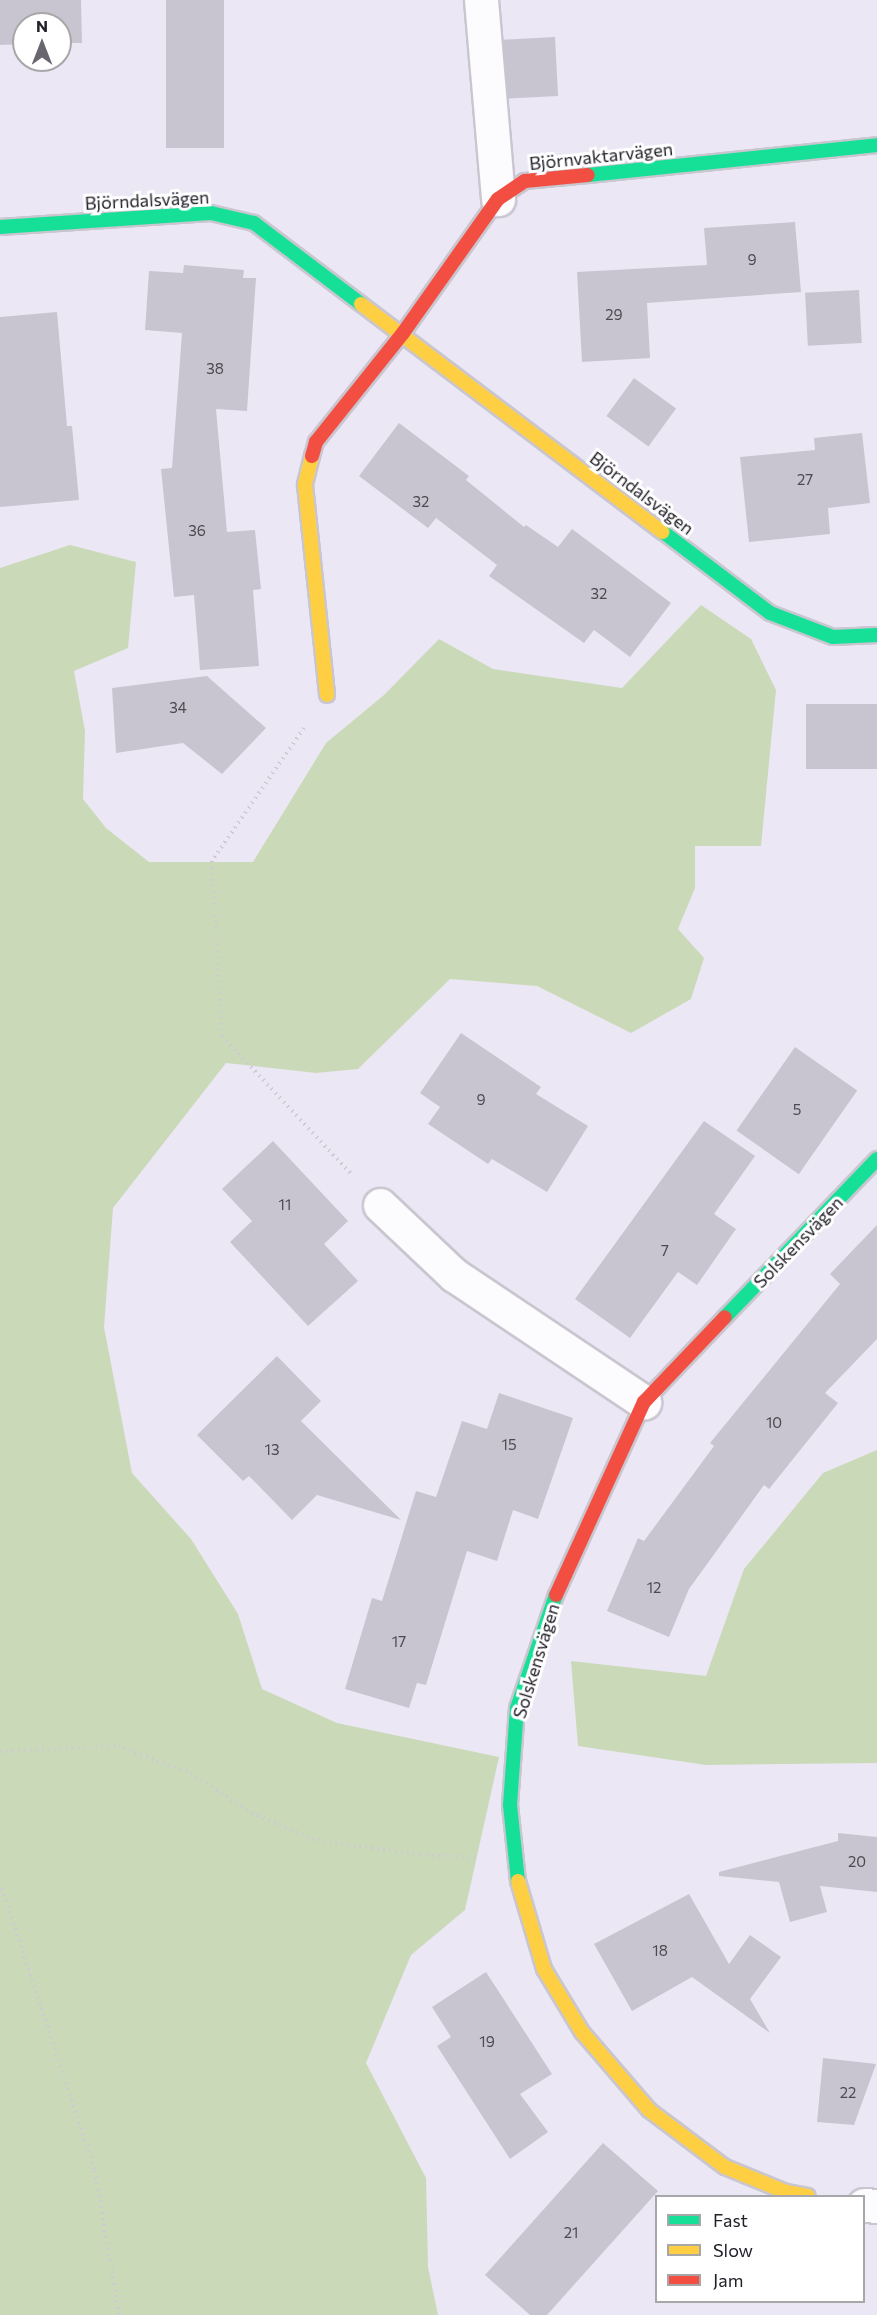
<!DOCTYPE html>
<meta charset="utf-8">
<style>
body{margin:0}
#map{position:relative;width:877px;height:2315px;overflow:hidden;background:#ece7f4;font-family:Commissioner,sans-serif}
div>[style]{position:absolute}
.green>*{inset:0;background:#cadab9}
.building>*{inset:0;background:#c9c5d0;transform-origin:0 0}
.path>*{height:4px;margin-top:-2px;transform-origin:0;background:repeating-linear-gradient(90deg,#cdcbcf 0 1.5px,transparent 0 6px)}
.roads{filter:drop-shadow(2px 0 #c9c6d0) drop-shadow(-2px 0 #c9c6d0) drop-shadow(0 2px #c9c6d0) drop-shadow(0 -2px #c9c6d0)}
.street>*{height:33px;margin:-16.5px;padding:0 16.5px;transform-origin:16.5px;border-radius:16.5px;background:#fcfbfd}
.fast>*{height:14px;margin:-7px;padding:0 7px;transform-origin:7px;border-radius:7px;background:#16e098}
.slow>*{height:14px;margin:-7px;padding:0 7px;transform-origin:7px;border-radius:7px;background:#ffcf43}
.jam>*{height:14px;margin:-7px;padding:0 7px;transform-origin:7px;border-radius:7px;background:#f24e42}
span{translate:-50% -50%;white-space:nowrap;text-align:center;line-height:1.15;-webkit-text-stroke:6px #fff;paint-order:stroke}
.number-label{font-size:15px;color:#4c4953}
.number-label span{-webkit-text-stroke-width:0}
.street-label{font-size:18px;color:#232029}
.legend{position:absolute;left:655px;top:2195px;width:210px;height:108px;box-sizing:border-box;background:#fff;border:2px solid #a7a6a9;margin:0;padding:8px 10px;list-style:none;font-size:18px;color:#232029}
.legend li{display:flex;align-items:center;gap:12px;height:30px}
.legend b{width:30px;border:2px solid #a7a6a9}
.north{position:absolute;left:12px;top:12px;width:60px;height:60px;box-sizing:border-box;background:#fff;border:2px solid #a7a6a9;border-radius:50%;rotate:0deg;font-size:16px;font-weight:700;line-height:24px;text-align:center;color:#232029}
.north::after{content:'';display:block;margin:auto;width:21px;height:27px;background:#696670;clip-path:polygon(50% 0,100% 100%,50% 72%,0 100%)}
</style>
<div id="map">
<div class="green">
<div style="clip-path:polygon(70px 545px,136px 562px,128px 648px,74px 671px,85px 731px,83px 799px,106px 828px,149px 862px,253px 862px,326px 743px,384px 695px,439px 639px,493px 669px,622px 688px,701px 605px,751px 639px,776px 690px,761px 846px,695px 846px,695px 888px,678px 929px,704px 958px,691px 999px,631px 1033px,537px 986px,450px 979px,358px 1069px,316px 1073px,226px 1063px,113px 1208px,104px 1327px,132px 1473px,191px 1539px,238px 1614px,262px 1689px,337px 1723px,499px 1757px,465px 1910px,411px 1955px,366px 2063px,426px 2178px,428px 2267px,438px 2315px,0 2315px,0 568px)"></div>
<div style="clip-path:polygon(877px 1450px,877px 1763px,706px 1765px,578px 1746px,571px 1661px,706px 1676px,744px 1569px,823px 1473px)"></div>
</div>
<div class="building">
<div style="clip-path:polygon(0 0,81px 0,82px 43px,60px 43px,60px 24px,24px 24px,24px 44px,0 45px)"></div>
<div style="left:166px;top:0;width:58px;height:148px"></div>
<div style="left:555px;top:37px;width:59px;height:52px;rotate:87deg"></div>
<div style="clip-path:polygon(795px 222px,801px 292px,647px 303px,650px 358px,582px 362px,577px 272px,707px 265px,704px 228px)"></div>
<div style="clip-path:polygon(184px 265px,244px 270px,243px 278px,256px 278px,247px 411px,216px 409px,227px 532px,255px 530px,261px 589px,253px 590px,259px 666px,200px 670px,194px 595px,174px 597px,161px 469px,172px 468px,182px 333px,145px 330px,149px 271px,183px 273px)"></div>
<div style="left:859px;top:290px;width:53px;height:54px;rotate:87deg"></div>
<div style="clip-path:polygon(57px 312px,67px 426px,72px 426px,79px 500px,0 507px,0 317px)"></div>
<div style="left:634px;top:378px;width:52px;height:47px;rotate:36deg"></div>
<div style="clip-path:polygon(399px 423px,469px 476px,466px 480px,524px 527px,526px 525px,558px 547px,572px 529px,671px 603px,630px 657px,594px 630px,584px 643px,489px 576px,497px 565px,436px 518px,428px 528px,359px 476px)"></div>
<div style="clip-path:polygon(862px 433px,870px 503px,828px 508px,830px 534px,749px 542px,740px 457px,815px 450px,814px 438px)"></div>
<div style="clip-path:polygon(207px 676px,266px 728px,222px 774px,183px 743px,116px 753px,112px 688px)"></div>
<div style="left:877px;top:704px;width:65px;height:71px;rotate:90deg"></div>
<div style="clip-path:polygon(461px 1033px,541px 1087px,536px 1094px,588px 1126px,547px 1192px,492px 1159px,488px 1164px,428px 1124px,440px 1107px,420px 1093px)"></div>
<div style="left:795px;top:1047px;width:76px;height:102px;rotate:35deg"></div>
<div style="clip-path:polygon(704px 1121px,755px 1156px,714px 1214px,736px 1229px,697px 1285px,678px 1272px,630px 1338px,575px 1299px)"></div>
<div style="clip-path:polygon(273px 1141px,348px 1221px,324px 1244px,358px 1281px,308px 1326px,230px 1242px,252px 1221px,222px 1189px)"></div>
<div style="clip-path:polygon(877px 1225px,877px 1339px,825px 1393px,838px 1403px,769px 1489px,764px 1485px,689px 1589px,669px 1637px,607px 1611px,638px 1538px,644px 1541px,714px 1446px,710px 1443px,840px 1284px,830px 1274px)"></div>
<div style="clip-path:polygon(277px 1356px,321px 1401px,301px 1421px,401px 1520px,317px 1495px,292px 1520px,249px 1476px,243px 1481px,197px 1435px)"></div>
<div style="clip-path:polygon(499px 1393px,573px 1418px,538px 1519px,513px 1510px,497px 1561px,467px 1551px,426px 1685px,417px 1683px,409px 1708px,345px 1689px,372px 1598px,382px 1601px,416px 1491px,436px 1497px,462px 1421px,487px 1429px)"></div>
<div style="clip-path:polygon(838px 1833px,877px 1837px,877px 1892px,820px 1886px,827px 1912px,790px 1922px,779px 1882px,719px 1876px,719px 1872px,838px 1841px)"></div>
<div style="clip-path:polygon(689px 1894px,729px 1964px,750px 1935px,781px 1957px,750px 1999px,770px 2033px,692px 1977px,632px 2011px,594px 1944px)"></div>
<div style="clip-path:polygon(486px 1972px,552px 2074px,520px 2094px,548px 2132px,510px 2159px,437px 2046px,451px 2037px,432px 2007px)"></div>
<div style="clip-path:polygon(823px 2058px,876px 2064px,854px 2125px,817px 2122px)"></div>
<div style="clip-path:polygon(603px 2143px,658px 2191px,547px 2315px,530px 2315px,485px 2275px)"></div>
</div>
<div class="path">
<div style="left:304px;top:728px;width:162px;rotate:124.7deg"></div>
<div style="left:212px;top:861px;width:175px;rotate:86.7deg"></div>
<div style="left:222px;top:1036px;width:192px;rotate:46.9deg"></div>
<div style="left:0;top:1751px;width:118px;rotate:-2.4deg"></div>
<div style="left:118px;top:1746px;width:78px;rotate:20.3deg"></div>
<div style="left:191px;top:1773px;width:73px;rotate:33.3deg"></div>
<div style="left:252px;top:1813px;width:65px;rotate:23.4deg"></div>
<div style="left:312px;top:1839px;width:109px;rotate:8.4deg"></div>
<div style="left:420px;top:1855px;width:55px;rotate:3.1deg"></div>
<div style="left:0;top:1883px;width:303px;rotate:71.7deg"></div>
<div style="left:95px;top:2171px;width:146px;rotate:80.5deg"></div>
</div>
<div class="roads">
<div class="street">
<div style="left:481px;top:0;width:200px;rotate:85.1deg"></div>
<div style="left:380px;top:1205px;width:102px;rotate:43.4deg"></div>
<div style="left:454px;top:1275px;width:229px;rotate:33.8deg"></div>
<div style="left:864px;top:2205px;width:13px;rotate:4deg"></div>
</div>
<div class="fast">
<div style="left:588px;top:175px;width:291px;rotate:-5.9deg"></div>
<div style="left:0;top:227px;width:211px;rotate:-3.8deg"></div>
<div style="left:211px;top:213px;width:44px;rotate:13.1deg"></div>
<div style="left:254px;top:223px;width:134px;rotate:37.1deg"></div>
<div style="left:663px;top:532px;width:134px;rotate:37.1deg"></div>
<div style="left:770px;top:613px;width:67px;rotate:20.9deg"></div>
<div style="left:833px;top:637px;width:44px;rotate:-2.6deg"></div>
<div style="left:725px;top:1317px;width:219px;rotate:-46.1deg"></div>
<div style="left:518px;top:1881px;width:76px;rotate:-96deg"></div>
<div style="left:510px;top:1805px;width:97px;rotate:-85.9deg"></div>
<div style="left:517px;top:1708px;width:120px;rotate:-71deg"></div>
</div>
<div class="slow">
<div style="left:361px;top:304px;width:378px;rotate:37.1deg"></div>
<div style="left:312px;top:456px;width:30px;rotate:104deg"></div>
<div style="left:305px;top:485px;width:211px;rotate:84deg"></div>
<div style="left:518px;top:1881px;width:92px;rotate:73.5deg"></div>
<div style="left:544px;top:1969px;width:74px;rotate:58.9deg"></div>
<div style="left:582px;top:2032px;width:103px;rotate:49.3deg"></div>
<div style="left:649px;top:2110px;width:95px;rotate:36.9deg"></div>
<div style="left:725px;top:2167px;width:66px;rotate:22.3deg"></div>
<div style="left:786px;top:2192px;width:22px;rotate:10deg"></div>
</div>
<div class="jam">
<div style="left:312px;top:456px;width:15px;rotate:-74deg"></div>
<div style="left:316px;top:442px;width:139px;rotate:-51.4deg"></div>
<div style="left:403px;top:333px;width:164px;rotate:-54.7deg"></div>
<div style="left:498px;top:199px;width:32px;rotate:-34deg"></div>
<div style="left:525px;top:181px;width:63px;rotate:-5.4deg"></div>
<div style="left:556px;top:1595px;width:212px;rotate:-65.5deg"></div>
<div style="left:644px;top:1402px;width:117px;rotate:-46.4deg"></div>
</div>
</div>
<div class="number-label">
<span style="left:752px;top:260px">9</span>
<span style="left:614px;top:315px">29</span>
<span style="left:215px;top:369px">38</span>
<span style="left:805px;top:480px">27</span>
<span style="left:421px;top:502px">32</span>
<span style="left:197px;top:531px">36</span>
<span style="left:599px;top:594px">32</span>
<span style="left:178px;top:708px">34</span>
<span style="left:481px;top:1100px">9</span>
<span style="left:797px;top:1110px">5</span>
<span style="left:285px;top:1205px">11</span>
<span style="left:665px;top:1251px">7</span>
<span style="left:774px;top:1423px">10</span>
<span style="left:509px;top:1445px">15</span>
<span style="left:272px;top:1450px">13</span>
<span style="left:654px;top:1588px">12</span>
<span style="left:399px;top:1642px">17</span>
<span style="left:857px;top:1862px">20</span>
<span style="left:660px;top:1951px">18</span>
<span style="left:487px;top:2042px">19</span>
<span style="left:848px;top:2093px">22</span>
<span style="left:571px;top:2233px">21</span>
</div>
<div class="street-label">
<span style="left:601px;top:156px;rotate:-6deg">Björnvaktarvägen</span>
<span style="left:147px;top:200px;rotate:-3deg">Björndalsvägen</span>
<span style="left:642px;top:493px;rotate:37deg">Björndalsvägen</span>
<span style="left:798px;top:1242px;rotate:-46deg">Solskensvägen</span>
<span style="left:536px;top:1661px;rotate:-73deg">Solskensvägen</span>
</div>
<ul class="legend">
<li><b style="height:8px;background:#16e098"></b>Fast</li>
<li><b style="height:8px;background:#ffcf43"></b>Slow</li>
<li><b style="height:8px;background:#f24e42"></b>Jam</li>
</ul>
<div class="north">N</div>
</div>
